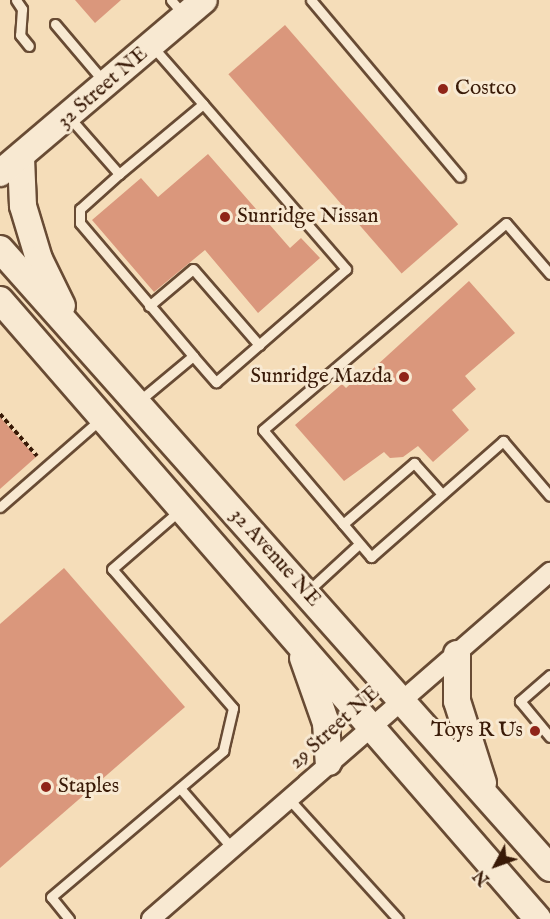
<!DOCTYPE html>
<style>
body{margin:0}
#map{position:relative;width:550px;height:919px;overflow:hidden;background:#f5ddb9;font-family:"IM FELL English",serif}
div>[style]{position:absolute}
.building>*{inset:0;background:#da977c;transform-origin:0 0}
.path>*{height:4px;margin-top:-2px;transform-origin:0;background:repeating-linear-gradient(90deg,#391a07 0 4.5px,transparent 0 7.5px)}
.roads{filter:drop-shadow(2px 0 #684b34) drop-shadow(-2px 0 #684b34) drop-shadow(0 2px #684b34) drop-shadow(0 -2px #684b34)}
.lane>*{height:9px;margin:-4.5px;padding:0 4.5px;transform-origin:4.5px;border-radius:4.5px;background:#f8e9d2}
.street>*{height:18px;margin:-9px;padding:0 9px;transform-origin:9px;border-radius:9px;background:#f8e9d2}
.secondary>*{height:26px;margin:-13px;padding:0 13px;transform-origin:13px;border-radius:13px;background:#f8e9d2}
.dots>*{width:16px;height:16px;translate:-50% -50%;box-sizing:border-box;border:3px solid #f8e9d2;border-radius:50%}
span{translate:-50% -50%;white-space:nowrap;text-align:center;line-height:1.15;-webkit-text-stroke:6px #f8e9d2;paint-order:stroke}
.street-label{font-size:21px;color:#391a07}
.poi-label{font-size:21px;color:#391a07}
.left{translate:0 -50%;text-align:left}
.right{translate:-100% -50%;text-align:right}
.north{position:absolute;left:466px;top:835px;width:60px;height:60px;-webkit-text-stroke:4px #f8e9d2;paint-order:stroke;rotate:229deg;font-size:16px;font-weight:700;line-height:24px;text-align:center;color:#391a07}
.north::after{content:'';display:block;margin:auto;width:21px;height:27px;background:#391a07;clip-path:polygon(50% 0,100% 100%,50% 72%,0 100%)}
</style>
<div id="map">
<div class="building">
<div style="clip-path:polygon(75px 0,121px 0,95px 23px)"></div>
<div style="left:285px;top:25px;width:264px;height:75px;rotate:49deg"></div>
<div style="clip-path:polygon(208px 154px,290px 248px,301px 238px,320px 258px,258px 313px,205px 250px,154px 292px,92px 220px,141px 178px,158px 197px)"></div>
<div style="clip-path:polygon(469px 281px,515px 333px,465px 376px,476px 389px,452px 410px,469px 430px,433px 462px,418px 446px,403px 457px,390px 458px,384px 452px,344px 481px,295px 425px,342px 384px,346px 388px,361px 374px,364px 377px)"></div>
<div style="clip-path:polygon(0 417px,36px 457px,0 489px)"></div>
<div style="clip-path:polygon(64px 568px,185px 707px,0 868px,0 624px)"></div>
</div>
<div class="path">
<div style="left:0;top:414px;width:56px;rotate:48.6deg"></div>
</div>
<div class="roads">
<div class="lane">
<div style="left:16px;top:0;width:11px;rotate:56deg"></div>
<div style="left:22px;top:9px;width:26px;rotate:94deg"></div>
<div style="left:20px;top:35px;width:14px;rotate:51deg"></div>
<div style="left:171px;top:0;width:20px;rotate:49deg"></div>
<div style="left:311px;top:0;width:231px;rotate:49.9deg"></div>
<div style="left:55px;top:24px;width:77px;rotate:49.7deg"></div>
<div style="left:69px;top:117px;width:76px;rotate:48.7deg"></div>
<div style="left:119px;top:174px;width:52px;rotate:138.1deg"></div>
<div style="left:80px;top:209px;width:14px;rotate:90deg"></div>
<div style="left:80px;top:223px;width:175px;rotate:49.6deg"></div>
<div style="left:193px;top:356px;width:70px;rotate:140.2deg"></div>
<div style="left:119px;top:174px;width:109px;rotate:-39.8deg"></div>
<div style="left:203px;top:104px;width:77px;rotate:-131.3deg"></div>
<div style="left:550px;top:274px;width:67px;rotate:-130.8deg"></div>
<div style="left:506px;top:223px;width:319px;rotate:139.6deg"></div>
<div style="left:263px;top:430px;width:167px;rotate:49.6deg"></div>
<div style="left:371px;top:557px;width:176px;rotate:-41.3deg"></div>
<div style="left:503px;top:441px;width:72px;rotate:49.5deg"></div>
<div style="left:149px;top:306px;width:57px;rotate:-40.1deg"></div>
<div style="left:193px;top:269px;width:101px;rotate:49deg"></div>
<div style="left:193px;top:356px;width:35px;rotate:49deg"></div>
<div style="left:216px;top:382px;width:172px;rotate:-41deg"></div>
<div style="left:346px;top:269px;width:218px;rotate:-130.9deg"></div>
<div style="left:0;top:507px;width:134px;rotate:-41.1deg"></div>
<div style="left:343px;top:524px;width:94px;rotate:-40.7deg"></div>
<div style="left:414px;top:463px;width:42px;rotate:47.9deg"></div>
<div style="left:308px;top:591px;width:69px;rotate:-42.7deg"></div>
<div style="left:550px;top:675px;width:40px;rotate:139deg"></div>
<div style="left:520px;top:701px;width:47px;rotate:50.2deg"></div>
<div style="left:180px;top:788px;width:79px;rotate:49.1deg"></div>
<div style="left:289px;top:799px;width:162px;rotate:47.8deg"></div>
<div style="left:69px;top:919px;width:28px;rotate:-129deg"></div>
<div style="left:51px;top:897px;width:226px;rotate:-40.3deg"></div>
<div style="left:223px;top:751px;width:44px;rotate:-76.9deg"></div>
<div style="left:233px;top:708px;width:184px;rotate:-131deg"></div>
<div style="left:112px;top:569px;width:90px;rotate:-40.9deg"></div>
</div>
<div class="street">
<div style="left:151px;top:919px;width:529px;rotate:-41.01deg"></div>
</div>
<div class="secondary">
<div style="left:21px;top:158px;width:48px;rotate:87.6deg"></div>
<div style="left:23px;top:206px;width:55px;rotate:73.2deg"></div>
<div style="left:39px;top:259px;width:52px;rotate:63.9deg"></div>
<div style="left:0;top:173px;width:267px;rotate:-40.3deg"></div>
<div style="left:0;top:249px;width:828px;rotate:48.38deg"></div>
<div style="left:0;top:300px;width:820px;rotate:49deg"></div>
<div style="left:457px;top:654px;width:47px;rotate:90deg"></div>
<div style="left:457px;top:701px;width:86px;rotate:72.4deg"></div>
<div style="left:303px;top:658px;width:69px;rotate:70.5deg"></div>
<div style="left:326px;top:723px;width:39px;rotate:86deg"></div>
</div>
</div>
<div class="dots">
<div style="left:443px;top:89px;background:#8f2418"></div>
<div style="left:225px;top:217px;background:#8f2418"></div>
<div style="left:404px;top:377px;background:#8f2418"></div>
<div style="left:535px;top:731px;background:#8f2418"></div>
<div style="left:46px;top:787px;background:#8f2418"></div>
</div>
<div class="street-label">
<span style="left:103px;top:88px;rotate:-41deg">32 Street NE</span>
<span style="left:275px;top:558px;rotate:48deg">32 Avenue NE</span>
<span style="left:335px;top:728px;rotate:-42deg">29 Street NE</span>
</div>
<div class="poi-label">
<span class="left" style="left:455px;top:89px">Costco</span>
<span class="left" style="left:237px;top:217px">Sunridge Nissan</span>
<span class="right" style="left:392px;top:377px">Sunridge Mazda</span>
<span class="right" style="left:523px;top:731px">Toys R Us</span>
<span class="left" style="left:58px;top:787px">Staples</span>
</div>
<div class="north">N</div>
</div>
